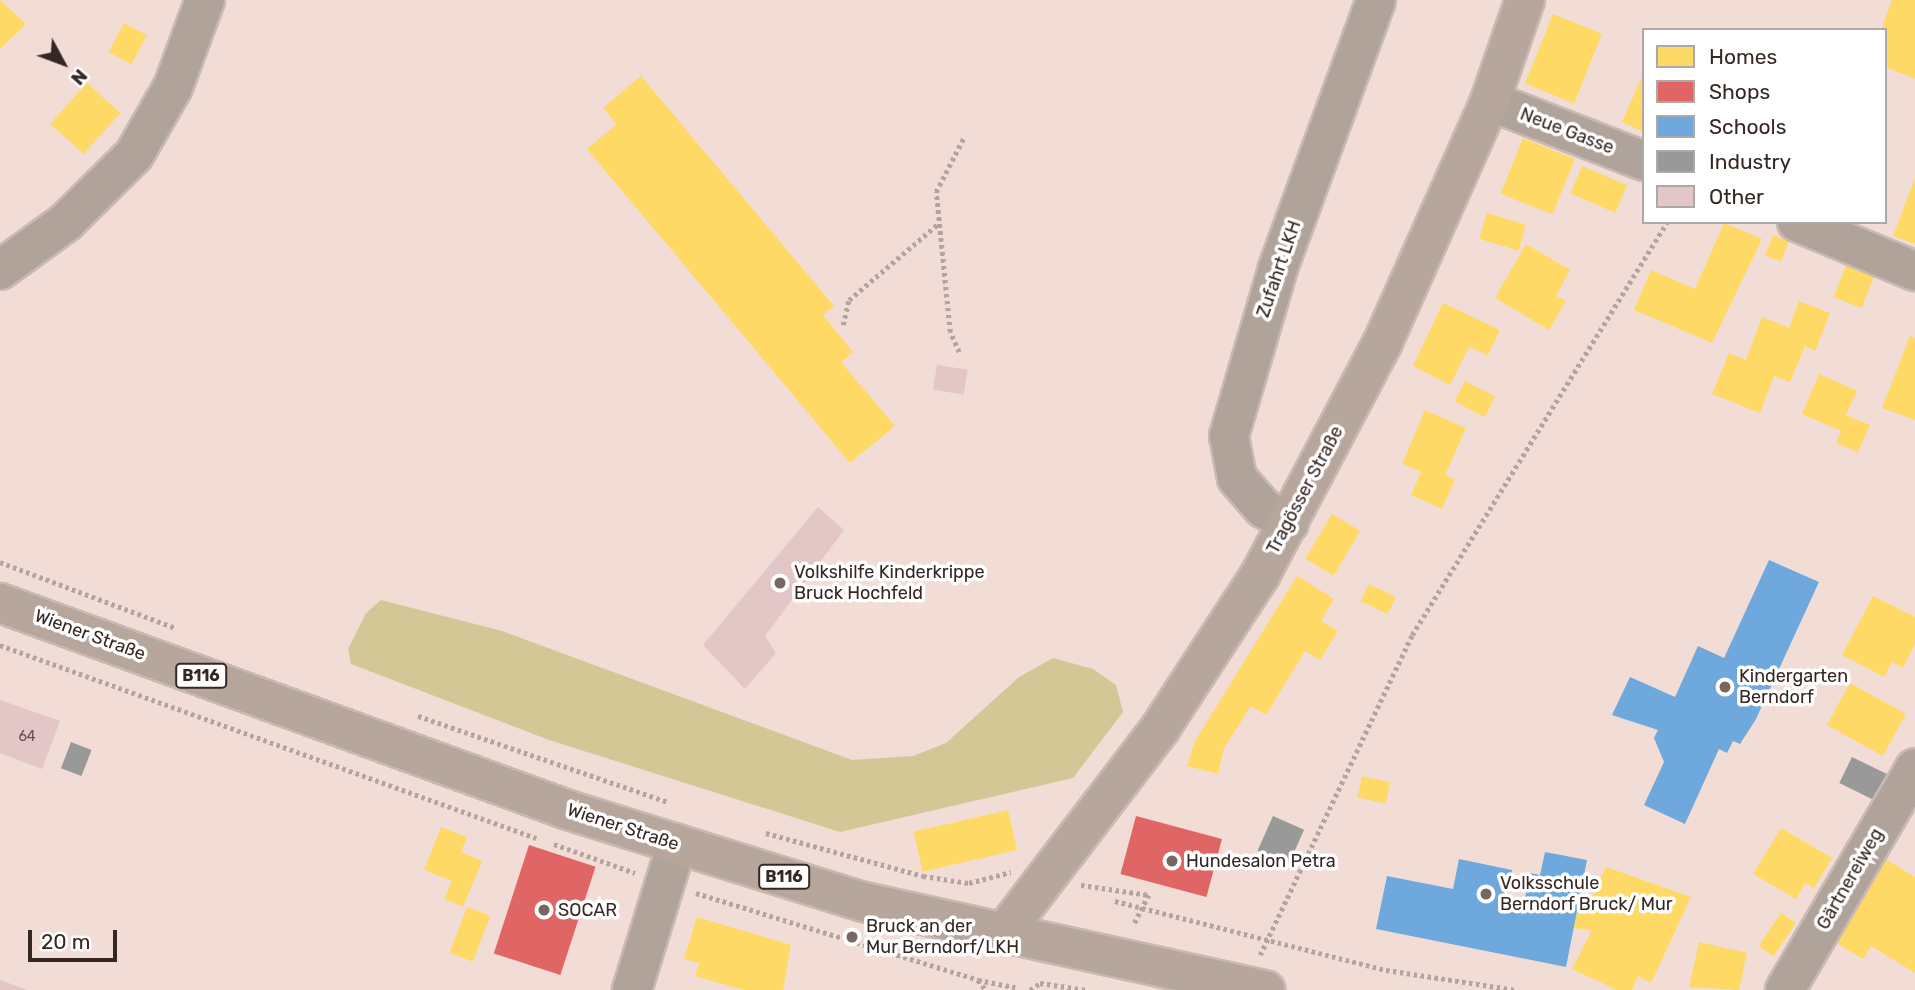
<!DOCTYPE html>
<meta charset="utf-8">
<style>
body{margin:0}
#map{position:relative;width:1915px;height:990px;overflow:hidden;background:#f1ddd5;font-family:Rubik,sans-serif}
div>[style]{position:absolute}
.green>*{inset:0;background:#d3c895}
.homes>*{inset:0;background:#ffd966;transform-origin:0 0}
.shops>*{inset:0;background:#e06666;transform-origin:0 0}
.schools>*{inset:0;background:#6fa8dc}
.industry>*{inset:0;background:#999;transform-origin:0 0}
.building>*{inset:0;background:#e3c6c6;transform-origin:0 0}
.path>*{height:4.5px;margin-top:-2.25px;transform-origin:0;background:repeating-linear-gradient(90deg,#b1a59d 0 3.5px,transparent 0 7px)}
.roads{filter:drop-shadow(2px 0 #c9b9b4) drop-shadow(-2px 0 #c9b9b4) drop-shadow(0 2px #c9b9b4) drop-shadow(0 -2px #c9b9b4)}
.minor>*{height:38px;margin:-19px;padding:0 19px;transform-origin:19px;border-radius:19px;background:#b0a39a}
.major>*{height:38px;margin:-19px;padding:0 19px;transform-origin:19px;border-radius:19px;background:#b6a69c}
.dots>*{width:19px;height:19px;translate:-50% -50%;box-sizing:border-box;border:4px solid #fff;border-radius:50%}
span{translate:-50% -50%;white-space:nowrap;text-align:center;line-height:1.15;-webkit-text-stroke:7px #fff;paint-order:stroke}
.number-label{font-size:14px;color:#604f4c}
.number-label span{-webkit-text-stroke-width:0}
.shield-label span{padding:2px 5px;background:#fff;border:2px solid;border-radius:5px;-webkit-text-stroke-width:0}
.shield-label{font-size:16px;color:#352723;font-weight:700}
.street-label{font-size:18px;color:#352723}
.poi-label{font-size:18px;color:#352723}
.left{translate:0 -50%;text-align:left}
.legend{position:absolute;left:1642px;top:28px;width:245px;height:196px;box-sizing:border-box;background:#fff;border:2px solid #aea9a7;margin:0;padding:9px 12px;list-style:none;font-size:21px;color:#352723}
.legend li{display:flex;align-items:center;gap:14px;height:35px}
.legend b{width:35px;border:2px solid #aea9a7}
.north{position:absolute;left:28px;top:28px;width:70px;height:70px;-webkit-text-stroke:5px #fff;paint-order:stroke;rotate:131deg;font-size:19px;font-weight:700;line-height:28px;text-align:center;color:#352723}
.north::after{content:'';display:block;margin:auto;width:24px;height:32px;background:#352723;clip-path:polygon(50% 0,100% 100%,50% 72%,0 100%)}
.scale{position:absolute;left:28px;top:930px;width:89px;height:32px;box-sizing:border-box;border:4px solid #352723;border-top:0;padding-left:9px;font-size:21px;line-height:24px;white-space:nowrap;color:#352723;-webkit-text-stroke:5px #fff;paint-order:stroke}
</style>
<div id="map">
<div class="green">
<div style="clip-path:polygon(381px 600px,502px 631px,852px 760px,913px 756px,946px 743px,1019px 677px,1053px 658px,1093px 669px,1116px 685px,1123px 712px,1073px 778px,840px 832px,549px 740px,351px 664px,348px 649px,366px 613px)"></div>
</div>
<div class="homes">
<div style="clip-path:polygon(0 0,26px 24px,0 49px)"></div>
<div style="clip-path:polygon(1892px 0,1915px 0,1915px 79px,1885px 67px,1881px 30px)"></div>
<div style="left:1553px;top:14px;width:53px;height:75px;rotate:22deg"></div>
<div style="left:124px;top:23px;width:26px;height:33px;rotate:28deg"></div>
<div style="clip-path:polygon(1644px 72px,1644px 132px,1622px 122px)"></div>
<div style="clip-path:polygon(641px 76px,834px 306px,823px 315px,853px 352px,841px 362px,895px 426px,850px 463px,587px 149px,617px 124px,603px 108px)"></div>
<div style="left:87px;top:83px;width:45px;height:55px;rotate:42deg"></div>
<div style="left:1523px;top:138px;width:56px;height:60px;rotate:22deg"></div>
<div style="left:1582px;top:166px;width:49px;height:30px;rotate:23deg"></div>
<div style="clip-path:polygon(1915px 178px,1915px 244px,1893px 236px)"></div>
<div style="left:1487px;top:213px;width:41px;height:27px;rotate:17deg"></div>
<div style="clip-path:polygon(1724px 223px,1762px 239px,1712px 343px,1634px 310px,1651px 270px,1695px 289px)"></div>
<div style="left:1773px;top:235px;width:17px;height:22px;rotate:21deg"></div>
<div style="clip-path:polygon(1526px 244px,1570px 270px,1556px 296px,1566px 301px,1549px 330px,1495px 298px)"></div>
<div style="left:1848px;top:260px;width:30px;height:40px;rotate:21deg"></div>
<div style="clip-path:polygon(1799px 301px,1830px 313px,1815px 351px,1805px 346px,1790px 382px,1774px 376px,1760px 413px,1712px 394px,1729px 353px,1746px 360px,1762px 317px,1789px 328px)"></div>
<div style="clip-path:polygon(1443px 303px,1500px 330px,1488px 355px,1469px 347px,1450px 385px,1413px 366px)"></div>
<div style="clip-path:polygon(1910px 336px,1915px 338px,1915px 420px,1882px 408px)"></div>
<div style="clip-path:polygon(1819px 374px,1857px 391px,1846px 415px,1870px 425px,1858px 452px,1836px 443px,1841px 431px,1802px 414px)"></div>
<div style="left:1465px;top:381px;width:34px;height:23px;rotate:27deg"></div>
<div style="clip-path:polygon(1425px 410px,1466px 428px,1445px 475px,1455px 479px,1442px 509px,1411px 495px,1421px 472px,1402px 464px)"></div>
<div style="left:1332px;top:514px;width:33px;height:52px;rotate:31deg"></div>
<div style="clip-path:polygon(1297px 576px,1334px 599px,1321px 621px,1338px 631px,1320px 660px,1305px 651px,1266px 715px,1251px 706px,1224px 748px,1218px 774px,1187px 766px,1195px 741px)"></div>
<div style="left:1369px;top:584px;width:30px;height:19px;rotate:26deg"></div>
<div style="clip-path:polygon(1873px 596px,1915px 617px,1915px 644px,1903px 668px,1892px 662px,1884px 677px,1842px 655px)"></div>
<div style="left:1850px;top:683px;width:64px;height:48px;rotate:29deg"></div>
<div style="left:1362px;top:776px;width:29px;height:22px;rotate:12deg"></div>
<div style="left:1008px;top:810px;width:41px;height:97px;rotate:77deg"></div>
<div style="clip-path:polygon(441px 827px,467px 837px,461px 852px,482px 861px,463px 907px,444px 899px,452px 881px,424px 870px)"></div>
<div style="clip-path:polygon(1781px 828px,1832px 858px,1814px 888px,1805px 883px,1796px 899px,1753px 874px)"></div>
<div style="clip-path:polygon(1874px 852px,1915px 877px,1915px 973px,1871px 946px,1863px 959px,1823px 935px)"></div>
<div style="clip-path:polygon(1606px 867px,1691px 897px,1651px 983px,1638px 976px,1632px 990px,1617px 990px,1572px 969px,1592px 930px,1573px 928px,1578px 905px,1587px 907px)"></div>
<div style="left:467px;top:907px;width:25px;height:49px;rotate:21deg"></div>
<div style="left:1781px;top:913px;width:18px;height:40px;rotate:34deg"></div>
<div style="clip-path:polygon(697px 917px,791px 945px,783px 990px,744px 990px,695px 976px,699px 963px,684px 959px)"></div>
<div style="clip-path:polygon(1699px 942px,1747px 953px,1739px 990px,1689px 987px)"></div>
</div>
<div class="shops">
<div style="left:1136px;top:816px;width:89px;height:60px;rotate:15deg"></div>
<div style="left:529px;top:845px;width:70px;height:114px;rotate:18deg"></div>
</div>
<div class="schools">
<div style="clip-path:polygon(1769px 560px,1819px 582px,1756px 719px,1740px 744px,1733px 741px,1727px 753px,1719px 749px,1685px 824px,1644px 805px,1664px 762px,1654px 738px,1658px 730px,1612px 715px,1630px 677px,1675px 697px,1698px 646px,1724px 658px)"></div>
<div style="clip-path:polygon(1545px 852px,1587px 860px,1566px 967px,1376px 929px,1387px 876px,1453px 889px,1459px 859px,1512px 870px,1507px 899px,1524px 903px,1530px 873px,1540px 875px)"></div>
</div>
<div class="industry">
<div style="left:71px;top:742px;width:22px;height:28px;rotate:21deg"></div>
<div style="left:1852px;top:757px;width:39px;height:29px;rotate:26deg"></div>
<div style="left:1273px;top:816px;width:34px;height:38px;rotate:24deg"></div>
</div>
<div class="building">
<div style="left:937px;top:365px;width:31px;height:25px;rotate:9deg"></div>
<div style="clip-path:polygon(818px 507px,844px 530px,765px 636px,776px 653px,745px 689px,703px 645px)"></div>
<div style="clip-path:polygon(0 700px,60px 721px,42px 769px,0 753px)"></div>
<div style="clip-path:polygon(0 980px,27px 990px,0 990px)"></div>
</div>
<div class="path">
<div style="left:843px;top:325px;width:26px;rotate:-77deg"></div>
<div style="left:849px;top:300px;width:117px;rotate:-40.5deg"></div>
<div style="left:959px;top:352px;width:22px;rotate:-114deg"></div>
<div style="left:950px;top:332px;width:141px;rotate:-95.7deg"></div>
<div style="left:936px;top:192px;width:62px;rotate:-63deg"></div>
<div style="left:0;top:562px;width:188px;rotate:20.6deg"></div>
<div style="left:0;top:645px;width:570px;rotate:19.8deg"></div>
<div style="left:418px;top:716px;width:264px;rotate:19deg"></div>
<div style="left:766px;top:833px;width:163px;rotate:15.3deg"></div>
<div style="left:923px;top:876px;width:47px;rotate:8.7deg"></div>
<div style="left:969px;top:883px;width:43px;rotate:-14.7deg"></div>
<div style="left:554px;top:844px;width:86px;rotate:19.7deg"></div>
<div style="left:1081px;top:885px;width:69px;rotate:8.4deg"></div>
<div style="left:1149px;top:895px;width:35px;rotate:117deg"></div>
<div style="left:696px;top:893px;width:295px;rotate:17.1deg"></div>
<div style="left:978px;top:980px;width:13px;rotate:51deg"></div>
<div style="left:1115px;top:901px;width:280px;rotate:14.3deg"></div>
<div style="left:1386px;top:970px;width:133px;rotate:8.7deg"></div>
<div style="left:1260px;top:955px;width:354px;rotate:-64.6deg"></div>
<div style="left:1412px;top:635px;width:485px;rotate:-58.3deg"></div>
<div style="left:978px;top:980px;width:38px;rotate:11deg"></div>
<div style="left:1030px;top:990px;width:12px;rotate:-35deg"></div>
<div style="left:1040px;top:983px;width:48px;rotate:8.5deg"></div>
</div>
<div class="roads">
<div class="minor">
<div style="left:1490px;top:101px;width:165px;rotate:21.3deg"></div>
<div style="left:1797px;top:222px;width:128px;rotate:22.6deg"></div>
<div style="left:0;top:270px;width:82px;rotate:-36deg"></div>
<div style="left:66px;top:222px;width:95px;rotate:-44.6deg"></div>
<div style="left:134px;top:155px;width:78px;rotate:-60.2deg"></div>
<div style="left:173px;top:87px;width:93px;rotate:-69.8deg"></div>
<div style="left:1289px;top:523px;width:30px;rotate:-150deg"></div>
<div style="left:1263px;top:508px;width:40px;rotate:-131deg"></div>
<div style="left:1237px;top:478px;width:43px;rotate:-100.8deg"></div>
<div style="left:1229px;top:436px;width:175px;rotate:-73.7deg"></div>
<div style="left:1278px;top:268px;width:285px;rotate:-69.9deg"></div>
<div style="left:632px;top:990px;width:153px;rotate:-72.9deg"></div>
<div style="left:1785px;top:990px;width:257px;rotate:-59.6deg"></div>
</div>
<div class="major">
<div style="left:0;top:603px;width:605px;rotate:20.02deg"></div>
<div style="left:568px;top:810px;width:310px;rotate:17.3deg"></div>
<div style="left:864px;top:902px;width:411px;rotate:12.4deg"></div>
<div style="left:1003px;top:934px;width:260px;rotate:-52.6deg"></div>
<div style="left:1161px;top:727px;width:181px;rotate:-56.9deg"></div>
<div style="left:1260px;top:575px;width:261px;rotate:-62.2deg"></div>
<div style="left:1382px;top:344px;width:266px;rotate:-66deg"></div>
<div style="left:1490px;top:101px;width:107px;rotate:-70.9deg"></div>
</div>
</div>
<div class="dots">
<div style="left:780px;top:583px;background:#776761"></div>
<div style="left:1725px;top:687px;background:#776761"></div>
<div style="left:1172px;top:861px;background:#776761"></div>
<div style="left:1486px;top:894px;background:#776761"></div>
<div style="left:544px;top:910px;background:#776761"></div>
<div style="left:852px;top:937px;background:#776761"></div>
</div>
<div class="number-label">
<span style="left:27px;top:737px">64</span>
</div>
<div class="shield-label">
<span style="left:201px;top:676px">B116</span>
<span style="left:784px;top:877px">B116</span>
</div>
<div class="street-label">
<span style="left:1567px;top:131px;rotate:21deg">Neue Gasse</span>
<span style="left:1279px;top:269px;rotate:-71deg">Zufahrt LKH</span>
<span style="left:1305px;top:490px;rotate:-62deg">Tragösser Straße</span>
<span style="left:90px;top:635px;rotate:20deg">Wiener Straße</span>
<span style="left:623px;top:827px;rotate:18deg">Wiener Straße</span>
<span style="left:1850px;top:879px;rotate:-60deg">Gärtnereiweg</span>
</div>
<div class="poi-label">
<span class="left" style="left:794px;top:583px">Volkshilfe Kinderkrippe<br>Bruck Hochfeld</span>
<span class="left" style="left:1739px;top:687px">Kindergarten<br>Berndorf</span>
<span class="left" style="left:1186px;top:861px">Hundesalon Petra</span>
<span class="left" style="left:1500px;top:894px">Volksschule<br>Berndorf Bruck/ Mur</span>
<span class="left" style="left:558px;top:910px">SOCAR</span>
<span class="left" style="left:866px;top:937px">Bruck an der<br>Mur Berndorf/LKH</span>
</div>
<ul class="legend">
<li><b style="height:19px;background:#ffd966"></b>Homes</li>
<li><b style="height:19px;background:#e06666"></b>Shops</li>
<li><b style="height:19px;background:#6fa8dc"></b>Schools</li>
<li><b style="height:19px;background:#999"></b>Industry</li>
<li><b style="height:19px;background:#e3c6c6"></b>Other</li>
</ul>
<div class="north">N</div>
<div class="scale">20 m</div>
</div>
